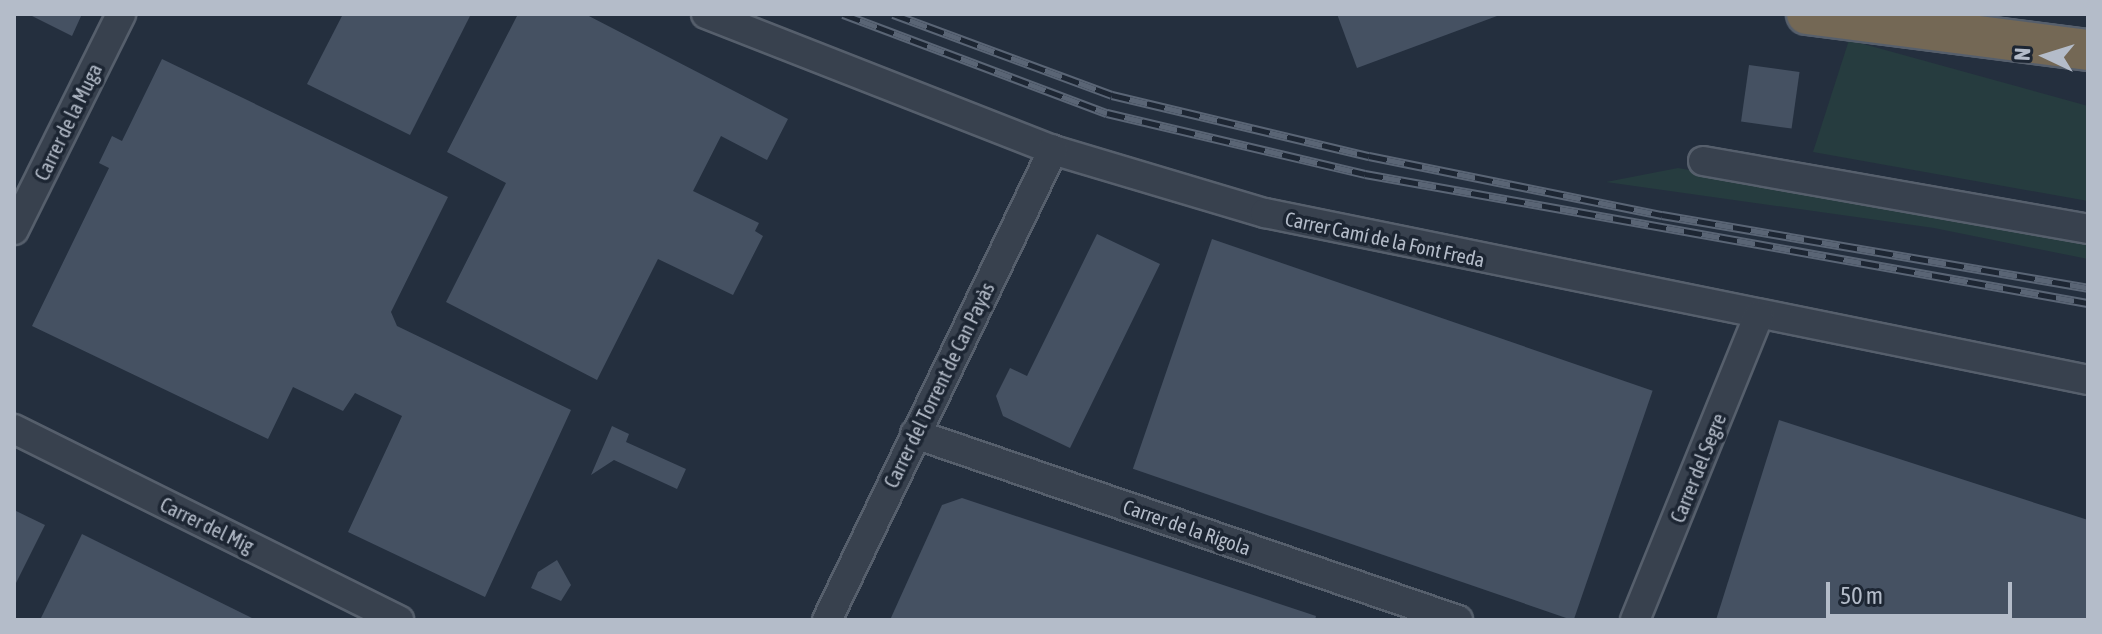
<!DOCTYPE html>
<meta charset="utf-8">
<style>
body{margin:0}
#map{position:relative;width:2102px;height:634px;overflow:hidden;background:#242f3e;font-family:"Asap Condensed",sans-serif}
div>[style]{position:absolute}
.green>*{inset:0;background:#263c3f}
.building>*{inset:0;background:#455162;transform-origin:0 0}
.roads{filter:drop-shadow(2px 0 #565f6c) drop-shadow(-2px 0 #565f6c) drop-shadow(0 2px #565f6c) drop-shadow(0 -2px #565f6c)}
.minor>*{height:28px;margin:-14px;padding:0 14px;transform-origin:14px;border-radius:14px;background:#38414e}
.highway>*{height:40px;margin:-20px;padding:0 20px;transform-origin:20px;border-radius:20px;background:#746855}
.rail>*{height:9px;margin-top:-4.5px;transform-origin:0;background:repeating-linear-gradient(90deg,#1d2633 0 18px,#5a6575 0 36px);box-sizing:border-box;border-block:2px solid #5a6575}
span{translate:-50% -50%;white-space:nowrap;text-align:center;line-height:1.15;-webkit-text-stroke:7px #1d2633;paint-order:stroke}
.street-label{font-size:20px;color:#b4bcc9}
.frame{position:absolute;inset:0;border:16px solid #b4bcc9;pointer-events:none}
.north{position:absolute;left:2006px;top:16px;width:80px;height:80px;-webkit-text-stroke:6px #1d2633;paint-order:stroke;rotate:274deg;font-size:22px;font-weight:700;line-height:32px;text-align:center;color:#b4bcc9}
.north::after{content:'';display:block;margin:auto;width:28px;height:36px;background:#b4bcc9;clip-path:polygon(50% 0,100% 100%,50% 72%,0 100%)}
.scale{position:absolute;left:1826px;top:582px;width:186px;height:36px;box-sizing:border-box;border:4px solid #b4bcc9;border-top:0;padding-left:10px;font-size:24px;line-height:28px;white-space:nowrap;color:#b4bcc9;-webkit-text-stroke:6px #1d2633;paint-order:stroke}
</style>
<div id="map">
<div class="green">
<div style="clip-path:polygon(1849px 40px,2088px 106px,2088px 201px,1813px 152px)"></div>
<div style="clip-path:polygon(1678px 168px,2088px 240px,2088px 259px,1934px 228px,1606px 182px)"></div>
</div>
<div class="building">
<div style="clip-path:polygon(28px 14px,82px 14px,72px 36px)"></div>
<div style="clip-path:polygon(343px 14px,471px 14px,410px 135px,307px 84px)"></div>
<div style="clip-path:polygon(518px 14px,585px 14px,788px 119px,767px 160px,721px 136px,693px 191px,759px 223px,755px 231px,763px 236px,733px 295px,658px 259px,597px 380px,446px 302px,506px 183px,447px 152px)"></div>
<div style="clip-path:polygon(1337px 14px,1497px 14px,1497px 16px,1357px 68px)"></div>
<div style="clip-path:polygon(162px 59px,448px 197px,391px 312px,397px 326px,571px 410px,485px 597px,348px 532px,402px 416px,355px 393px,343px 411px,293px 387px,268px 439px,32px 326px,109px 168px,99px 163px,112px 136px,122px 141px)"></div>
<div style="left:1749px;top:65px;width:51px;height:57px;rotate:8deg"></div>
<div style="clip-path:polygon(1097px 234px,1160px 264px,1070px 448px,1003px 416px,996px 396px,1010px 368px,1027px 376px)"></div>
<div style="left:1212px;top:239px;width:466px;height:243px;rotate:19deg"></div>
<div style="clip-path:polygon(1779px 420px,2088px 520px,2088px 620px,1716px 620px)"></div>
<div style="clip-path:polygon(612px 426px,629px 434px,626px 442px,686px 469px,677px 489px,614px 460px,591px 475px)"></div>
<div style="clip-path:polygon(962px 498px,1316px 616px,1315px 620px,890px 620px,942px 505px)"></div>
<div style="clip-path:polygon(14px 510px,45px 525px,14px 587px)"></div>
<div style="clip-path:polygon(82px 534px,256px 620px,40px 620px)"></div>
<div style="clip-path:polygon(557px 560px,571px 585px,561px 601px,531px 588px,538px 572px)"></div>
</div>
<div class="roads">
<div class="minor">
<div style="left:706px;top:14px;width:373px;rotate:21.4deg"></div>
<div style="left:1053px;top:150px;width:221px;rotate:16.6deg"></div>
<div style="left:1265px;top:213px;width:840px;rotate:11.47deg"></div>
<div style="left:1703px;top:161px;width:391px;rotate:10deg"></div>
<div style="left:14px;top:230px;width:241px;rotate:-63.6deg"></div>
<div style="left:14px;top:429px;width:430px;rotate:26.4deg"></div>
<div style="left:915px;top:434px;width:574px;rotate:18.91deg"></div>
<div style="left:827px;top:620px;width:522px;rotate:-64.32deg"></div>
<div style="left:1635px;top:620px;width:329px;rotate:-67.9deg"></div>
</div>
<div class="highway">
<div style="left:1807px;top:14px;width:283px;rotate:7.3deg"></div>
</div>
</div>
<div class="rail">
<div style="left:843px;top:14px;width:282px;rotate:20.6deg"></div>
<div style="left:1107px;top:113px;width:265px;rotate:13.3deg"></div>
<div style="left:1365px;top:174px;width:734px;rotate:10.12deg"></div>
<div style="left:893px;top:14px;width:233px;rotate:20.3deg"></div>
<div style="left:1112px;top:95px;width:264px;rotate:13.4deg"></div>
<div style="left:1369px;top:156px;width:299px;rotate:11.4deg"></div>
<div style="left:1662px;top:215px;width:432px;rotate:9.7deg"></div>
</div>
<div class="street-label">
<span style="left:68px;top:122px;rotate:-64deg">Carrer de la Muga</span>
<span style="left:1385px;top:239px;rotate:12deg">Carrer Camí de la Font Freda</span>
<span style="left:939px;top:385px;rotate:-64deg">Carrer del Torrent de Can Payàs</span>
<span style="left:1698px;top:468px;rotate:-68deg">Carrer del Segre</span>
<span style="left:207px;top:525px;rotate:26deg">Carrer del Mig</span>
<span style="left:1187px;top:527px;rotate:19deg">Carrer de la Rigola</span>
</div>
<div class="frame"></div>
<div class="north">N</div>
<div class="scale">50 m</div>
</div>
